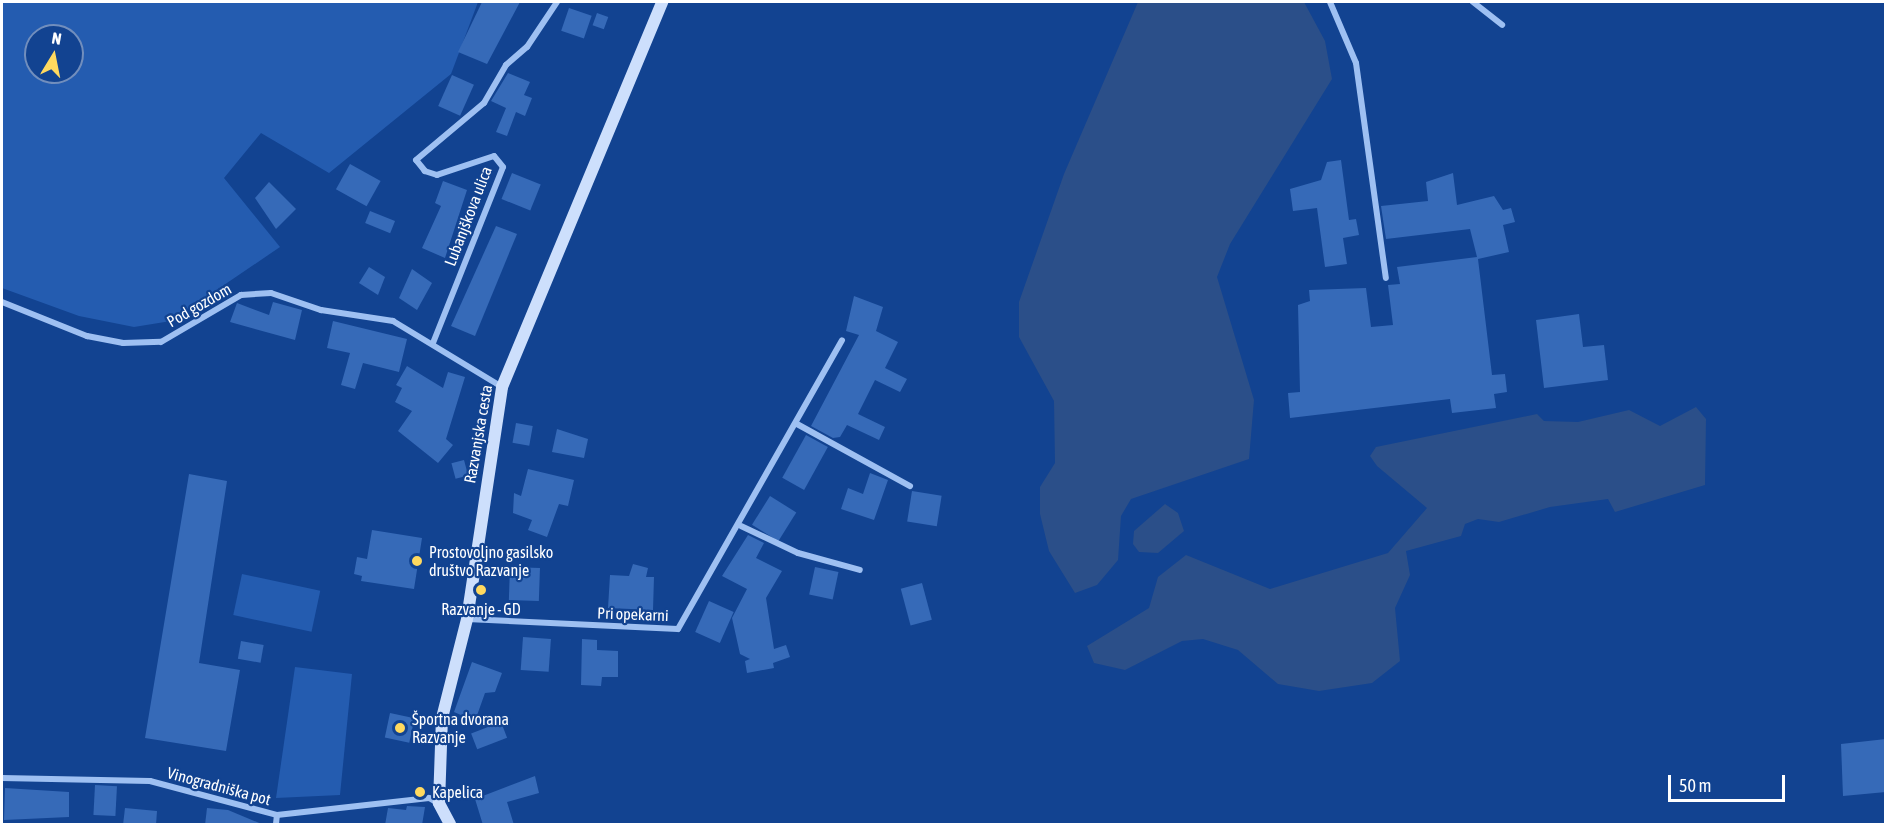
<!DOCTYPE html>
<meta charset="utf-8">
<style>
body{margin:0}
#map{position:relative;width:1887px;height:826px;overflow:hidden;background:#124391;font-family:"Asap Condensed",sans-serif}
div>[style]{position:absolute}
.green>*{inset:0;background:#245cb0;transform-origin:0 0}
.water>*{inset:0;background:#2b4f89}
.building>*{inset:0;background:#366ab8;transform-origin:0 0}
.street>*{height:6px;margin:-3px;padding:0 3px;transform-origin:3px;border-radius:3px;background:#9ec0f2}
.secondary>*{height:12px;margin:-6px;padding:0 6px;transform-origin:6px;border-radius:6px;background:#cddffc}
.dots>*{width:16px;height:16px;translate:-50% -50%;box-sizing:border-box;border:3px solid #124391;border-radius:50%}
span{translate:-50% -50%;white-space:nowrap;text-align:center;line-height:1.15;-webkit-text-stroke:4.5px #124391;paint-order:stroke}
.street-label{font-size:16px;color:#fff}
.poi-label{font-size:16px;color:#fff}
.left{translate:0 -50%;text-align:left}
.frame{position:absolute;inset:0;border:3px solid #fff;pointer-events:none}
.north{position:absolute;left:24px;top:24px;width:60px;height:60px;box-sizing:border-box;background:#124391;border:2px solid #718ebd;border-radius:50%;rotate:10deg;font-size:16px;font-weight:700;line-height:24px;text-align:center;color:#fff}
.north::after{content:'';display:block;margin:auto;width:21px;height:27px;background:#ffd95f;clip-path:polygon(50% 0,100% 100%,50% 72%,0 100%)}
.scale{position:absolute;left:1668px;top:775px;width:117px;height:27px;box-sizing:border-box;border:3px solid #fff;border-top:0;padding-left:8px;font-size:18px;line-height:21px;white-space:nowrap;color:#fff;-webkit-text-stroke:4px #124391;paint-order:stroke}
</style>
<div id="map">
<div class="green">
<div style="clip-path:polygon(evenodd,2px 2px,478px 2px,451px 74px,329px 173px,261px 133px,224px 178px,280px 247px,171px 321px,134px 327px,79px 316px,2px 288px,2px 2px,36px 36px,72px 36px,72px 72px,36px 72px,36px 36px)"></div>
<div style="left:242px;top:574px;width:80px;height:42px;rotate:12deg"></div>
<div style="clip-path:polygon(295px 667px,352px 674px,340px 795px,276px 798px)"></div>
</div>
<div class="water">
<div style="clip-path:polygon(1138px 2px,1304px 2px,1325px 41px,1332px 79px,1230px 244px,1217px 277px,1254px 400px,1249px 459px,1131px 499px,1121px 516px,1118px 560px,1097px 585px,1075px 593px,1049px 551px,1040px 514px,1040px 487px,1055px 463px,1054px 401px,1019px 337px,1019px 302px,1064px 174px)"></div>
<div style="clip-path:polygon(1696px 407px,1706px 419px,1705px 485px,1615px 512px,1608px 499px,1550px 507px,1499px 522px,1478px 519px,1465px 524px,1461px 536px,1406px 551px,1410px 575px,1395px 608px,1400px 661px,1372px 683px,1319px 691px,1278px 684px,1238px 650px,1203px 639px,1182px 641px,1125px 670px,1094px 663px,1087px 646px,1149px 608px,1158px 577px,1186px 555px,1270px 589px,1388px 553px,1427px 508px,1377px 466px,1370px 456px,1376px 447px,1537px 414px,1544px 421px,1578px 422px,1629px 410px,1660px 426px)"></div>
<div style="clip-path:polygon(1165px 504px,1178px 513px,1184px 531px,1158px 553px,1139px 552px,1133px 544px,1134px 531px)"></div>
</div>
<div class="building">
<div style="clip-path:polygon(482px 2px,520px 2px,487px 64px,458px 52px)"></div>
<div style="left:569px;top:8px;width:24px;height:24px;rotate:19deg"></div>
<div style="left:597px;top:13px;width:12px;height:13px;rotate:20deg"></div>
<div style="clip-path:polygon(508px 73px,530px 82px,524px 95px,532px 98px,525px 116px,516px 112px,507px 136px,496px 132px,506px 108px,491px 101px)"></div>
<div style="left:452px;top:75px;width:24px;height:34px;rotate:24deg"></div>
<div style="clip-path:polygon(1341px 160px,1349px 220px,1356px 219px,1359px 235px,1343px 238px,1347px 264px,1325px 267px,1317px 208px,1293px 211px,1290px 189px,1321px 180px,1327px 162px)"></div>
<div style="left:350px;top:164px;width:35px;height:29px;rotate:29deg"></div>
<div style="left:512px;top:173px;width:31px;height:28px;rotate:22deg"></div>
<div style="clip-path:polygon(1453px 173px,1457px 205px,1494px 196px,1503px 210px,1511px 208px,1515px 222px,1503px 225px,1509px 252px,1478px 259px,1492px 375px,1505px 374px,1507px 392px,1494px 394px,1496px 408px,1452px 413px,1450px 399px,1290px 418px,1288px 393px,1300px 392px,1298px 305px,1310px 301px,1309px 290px,1366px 288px,1371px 327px,1393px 325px,1388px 285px,1400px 284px,1397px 267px,1477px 257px,1470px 229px,1386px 239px,1381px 206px,1428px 201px,1426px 182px)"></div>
<div style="clip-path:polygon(443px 181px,467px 190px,445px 258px,422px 248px,441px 206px,435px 203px)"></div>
<div style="clip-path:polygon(269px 182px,296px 209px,276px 229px,255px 198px)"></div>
<div style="left:370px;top:211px;width:27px;height:13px;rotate:22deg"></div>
<div style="clip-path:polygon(496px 226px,517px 234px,475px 336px,451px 326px)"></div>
<div style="clip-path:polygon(369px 267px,385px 277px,378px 295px,359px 283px)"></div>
<div style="clip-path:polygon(412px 269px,432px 283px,417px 310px,399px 298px)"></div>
<div style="clip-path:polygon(854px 296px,883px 307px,876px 331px,898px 342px,885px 368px,907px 379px,900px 392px,875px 380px,858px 414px,885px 427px,879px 440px,847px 425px,840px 437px,833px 438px,811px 426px,859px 335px,846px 331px)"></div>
<div style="clip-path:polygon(273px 302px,302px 310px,295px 340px,230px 322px,237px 303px,269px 315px)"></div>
<div style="clip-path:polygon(1579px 314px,1583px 347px,1604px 345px,1608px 380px,1544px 388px,1536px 320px)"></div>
<div style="clip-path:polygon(333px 321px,407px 339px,399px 372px,363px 363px,355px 389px,341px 385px,350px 353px,327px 348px)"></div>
<div style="clip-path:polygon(407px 366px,443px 388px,448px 372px,465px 377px,446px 439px,453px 445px,438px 463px,398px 431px,412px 411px,395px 402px,402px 388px,396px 385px)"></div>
<div style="left:516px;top:423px;width:17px;height:20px;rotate:10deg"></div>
<div style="clip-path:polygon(557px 429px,588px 439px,584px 458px,552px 452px)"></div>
<div style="left:806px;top:435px;width:25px;height:49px;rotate:29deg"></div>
<div style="left:464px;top:460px;width:16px;height:13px;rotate:75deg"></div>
<div style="clip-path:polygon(528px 469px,574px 480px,568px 506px,559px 504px,547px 537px,528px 530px,532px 520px,513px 513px,514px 493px,521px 496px)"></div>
<div style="clip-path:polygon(870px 473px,888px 480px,874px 520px,841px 509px,848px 488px,863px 494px)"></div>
<div style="clip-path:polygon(189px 474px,227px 481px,199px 663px,240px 670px,226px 751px,145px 738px)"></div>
<div style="left:912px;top:491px;width:30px;height:31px;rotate:9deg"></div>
<div style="left:770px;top:496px;width:31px;height:34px;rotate:32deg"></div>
<div style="clip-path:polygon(372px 530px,422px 538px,414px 589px,361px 581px,362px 576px,354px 574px,357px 557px,367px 559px)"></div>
<div style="clip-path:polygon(748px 535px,764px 543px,756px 558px,782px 571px,766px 598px,774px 649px,786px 645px,790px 657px,773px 663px,774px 668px,747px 673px,745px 661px,750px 659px,740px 654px,732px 618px,747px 589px,722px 576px)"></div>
<div style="clip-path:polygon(633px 564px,648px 568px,646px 577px,654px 577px,653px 610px,608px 608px,610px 575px,629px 576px)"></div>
<div style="left:510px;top:567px;width:30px;height:33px;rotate:2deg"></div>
<div style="left:815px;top:567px;width:24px;height:28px;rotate:12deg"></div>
<div style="left:922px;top:583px;width:38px;height:22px;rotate:75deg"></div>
<div style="left:709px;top:601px;width:27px;height:34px;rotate:24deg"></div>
<div style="left:523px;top:637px;width:28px;height:33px;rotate:4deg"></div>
<div style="clip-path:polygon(582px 639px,597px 640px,597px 650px,618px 651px,618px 677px,602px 677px,601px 686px,581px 685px)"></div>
<div style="left:241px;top:641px;width:23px;height:18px;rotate:10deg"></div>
<div style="clip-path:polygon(472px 662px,502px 673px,495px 692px,485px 693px,475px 721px,454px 712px)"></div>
<div style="left:390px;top:713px;width:25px;height:25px;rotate:12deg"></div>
<div style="left:501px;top:722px;width:17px;height:32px;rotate:69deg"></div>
<div style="clip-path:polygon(1886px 739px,1886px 792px,1843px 796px,1841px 744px)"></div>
<div style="clip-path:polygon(535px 776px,539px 793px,507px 802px,514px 825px,483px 825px,475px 799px)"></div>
<div style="left:95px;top:785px;width:22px;height:30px;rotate:3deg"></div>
<div style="clip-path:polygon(5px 788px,69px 792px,69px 817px,4px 820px)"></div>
<div style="clip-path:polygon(407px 806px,425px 807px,422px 825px,385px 825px,388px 808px,406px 810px)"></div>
<div style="clip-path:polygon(125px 808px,157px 811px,156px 825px,123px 825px)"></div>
<div style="clip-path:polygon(207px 808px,228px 810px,264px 825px,205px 825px)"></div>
</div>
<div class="street">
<div style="left:1330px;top:2px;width:66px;rotate:66.9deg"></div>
<div style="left:1356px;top:63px;width:217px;rotate:82.1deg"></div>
<div style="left:1473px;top:2px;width:37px;rotate:38deg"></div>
<div style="left:2px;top:302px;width:92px;rotate:21.8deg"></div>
<div style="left:87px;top:336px;width:37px;rotate:11deg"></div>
<div style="left:123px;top:343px;width:38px;rotate:-2deg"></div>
<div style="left:161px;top:342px;width:93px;rotate:-30.4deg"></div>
<div style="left:241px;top:295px;width:30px;rotate:-4deg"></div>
<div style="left:271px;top:293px;width:53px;rotate:18.8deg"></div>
<div style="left:321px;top:310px;width:73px;rotate:8.7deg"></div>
<div style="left:393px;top:321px;width:127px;rotate:31.2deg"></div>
<div style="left:433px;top:343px;width:189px;rotate:-68.3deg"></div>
<div style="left:503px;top:167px;width:14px;rotate:-129deg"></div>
<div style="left:494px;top:156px;width:60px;rotate:161.6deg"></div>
<div style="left:437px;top:175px;width:13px;rotate:-162deg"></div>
<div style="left:425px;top:171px;width:14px;rotate:-129deg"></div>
<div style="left:416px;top:160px;width:89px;rotate:-40deg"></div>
<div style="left:484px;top:103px;width:44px;rotate:-59.9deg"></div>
<div style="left:506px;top:65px;width:28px;rotate:-41deg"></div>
<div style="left:527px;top:47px;width:54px;rotate:-56.3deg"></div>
<div style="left:797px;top:424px;width:129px;rotate:28.8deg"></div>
<div style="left:741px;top:526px;width:63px;rotate:25.3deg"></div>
<div style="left:798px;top:553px;width:64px;rotate:15.3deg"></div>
<div style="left:467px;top:619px;width:211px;rotate:2.7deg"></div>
<div style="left:678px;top:629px;width:332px;rotate:-60.4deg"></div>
<div style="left:2px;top:778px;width:148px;rotate:1.2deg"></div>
<div style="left:150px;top:781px;width:131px;rotate:15deg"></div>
<div style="left:277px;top:815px;width:153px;rotate:-6.4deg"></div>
<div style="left:429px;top:798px;width:10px;rotate:29deg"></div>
<div style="left:276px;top:824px;width:9px;rotate:-84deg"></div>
</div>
<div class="secondary">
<div style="left:450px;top:824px;width:24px;rotate:-118deg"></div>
<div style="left:439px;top:803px;width:85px;rotate:-88deg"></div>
<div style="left:442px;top:718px;width:102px;rotate:-75.8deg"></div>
<div style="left:467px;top:619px;width:235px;rotate:-81.4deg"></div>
<div style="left:502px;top:387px;width:417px;rotate:-67.4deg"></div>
</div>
<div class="dots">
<div style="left:417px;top:561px;background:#ffd95f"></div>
<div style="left:481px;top:590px;background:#ffd95f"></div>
<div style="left:400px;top:728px;background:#ffd95f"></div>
<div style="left:420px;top:792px;background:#ffd95f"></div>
</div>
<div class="street-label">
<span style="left:468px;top:216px;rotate:-69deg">Lubanjškova ulica</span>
<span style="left:199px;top:305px;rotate:-30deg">Pod gozdom</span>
<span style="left:478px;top:434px;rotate:-80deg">Razvanjska cesta</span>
<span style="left:633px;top:614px;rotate:2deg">Pri opekarni</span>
<span style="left:219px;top:786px;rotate:15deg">Vinogradniška pot</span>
</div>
<div class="poi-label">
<span class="left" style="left:429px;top:561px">Prostovoljno gasilsko<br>društvo Razvanje</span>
<span style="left:481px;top:609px">Razvanje - GD</span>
<span class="left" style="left:412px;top:728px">Športna dvorana<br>Razvanje</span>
<span class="left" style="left:432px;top:792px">Kapelica</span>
</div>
<div class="frame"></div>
<div class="north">N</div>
<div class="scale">50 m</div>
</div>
